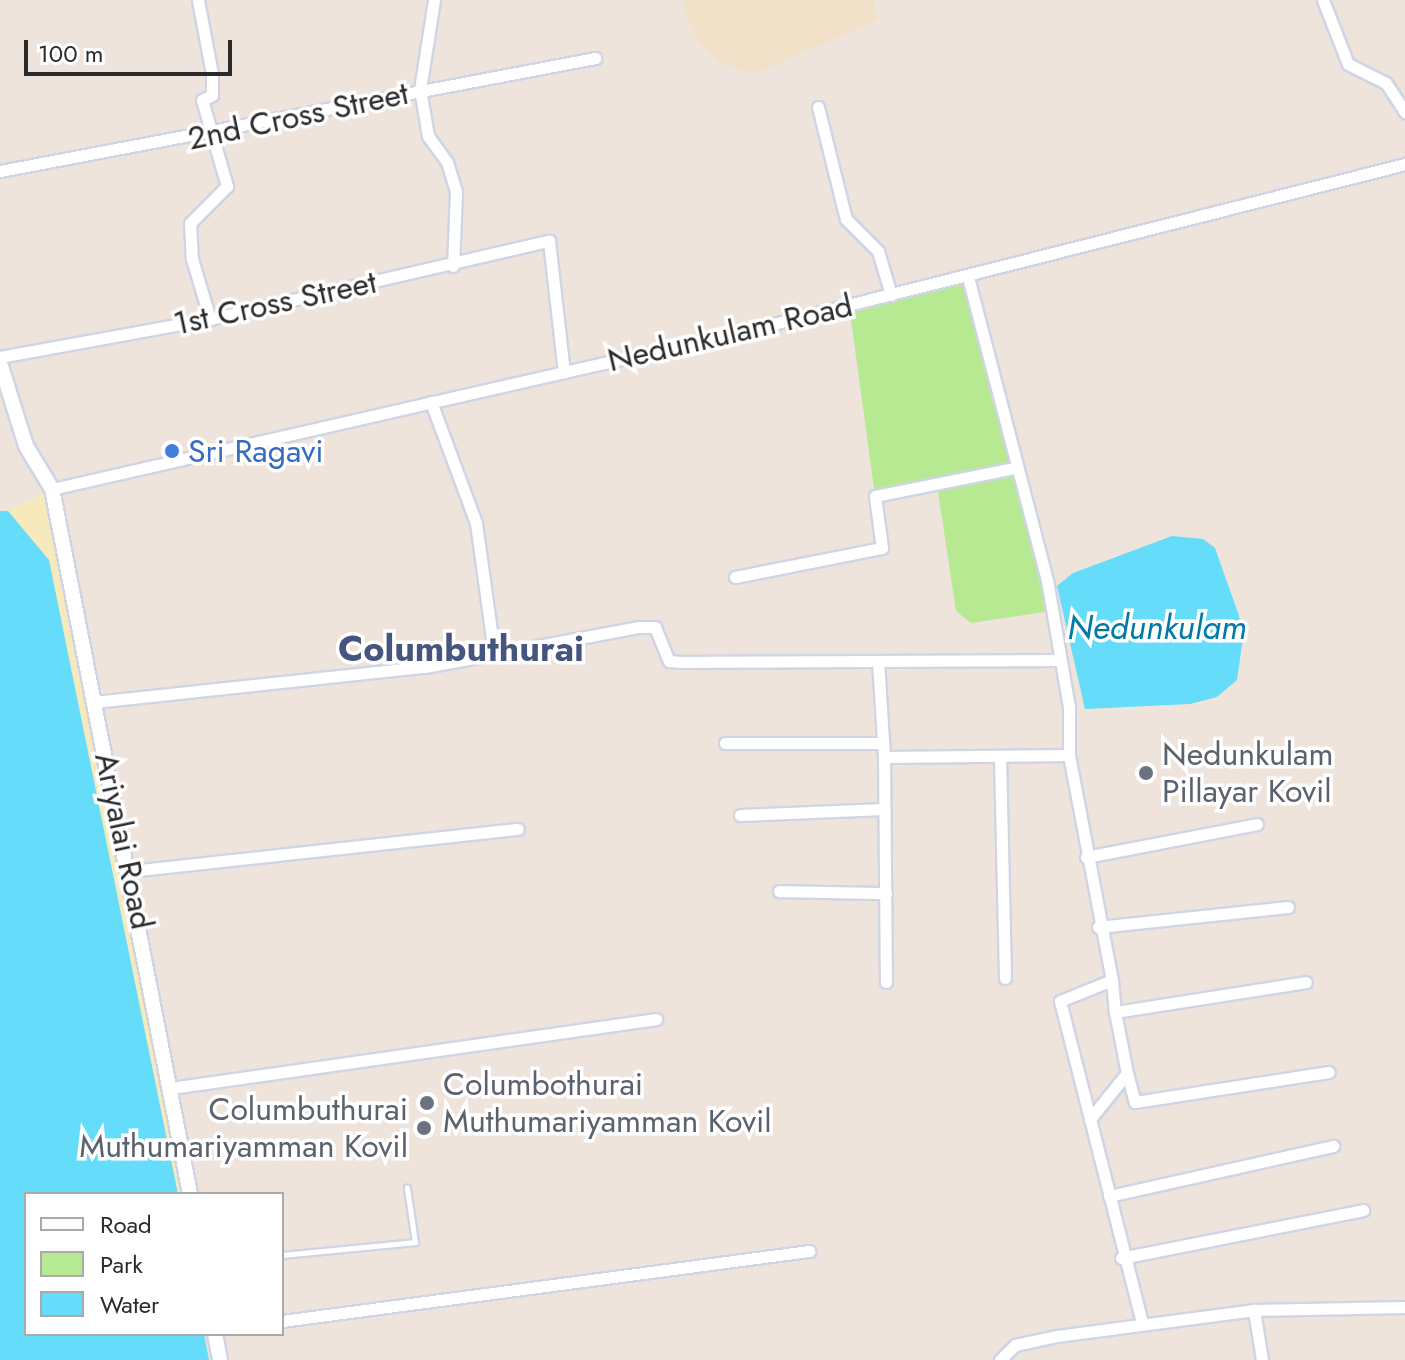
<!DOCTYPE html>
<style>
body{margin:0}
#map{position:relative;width:1405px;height:1360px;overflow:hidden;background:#eee4db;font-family:Jost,sans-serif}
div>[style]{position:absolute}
.education>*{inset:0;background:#f1e1c9}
.green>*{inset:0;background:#b6e992}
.sand>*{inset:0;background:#f6e9bb}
.water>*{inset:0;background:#64dcfa}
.roads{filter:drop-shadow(2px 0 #d0d5e5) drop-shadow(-2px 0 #d0d5e5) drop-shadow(0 2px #d0d5e5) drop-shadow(0 -2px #d0d5e5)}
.service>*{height:5px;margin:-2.5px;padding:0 2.5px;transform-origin:2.5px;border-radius:2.5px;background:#fff}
.minor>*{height:11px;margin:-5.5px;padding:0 5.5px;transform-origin:5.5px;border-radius:5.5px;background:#fff}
.tertiary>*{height:14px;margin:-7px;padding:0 7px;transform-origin:7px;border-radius:7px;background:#fff}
.dots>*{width:22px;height:22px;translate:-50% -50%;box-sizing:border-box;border:4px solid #fff;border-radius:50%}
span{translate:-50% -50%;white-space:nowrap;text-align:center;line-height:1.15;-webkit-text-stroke:7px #fff;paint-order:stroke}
.street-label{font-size:32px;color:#2a2a2a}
.shop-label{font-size:32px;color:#366cbe}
.left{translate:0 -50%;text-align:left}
.worship-label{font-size:32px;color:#5b616d}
.right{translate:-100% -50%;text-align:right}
.water-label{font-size:34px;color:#017aa8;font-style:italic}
.quarter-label{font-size:36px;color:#46557f;font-weight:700}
.legend{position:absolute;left:24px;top:1192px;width:260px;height:144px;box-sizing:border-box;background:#fff;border:2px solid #aaa;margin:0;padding:10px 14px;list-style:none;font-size:24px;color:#2a2a2a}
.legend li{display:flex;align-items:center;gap:16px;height:40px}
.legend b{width:40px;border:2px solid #aaa}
.scale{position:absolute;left:24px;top:40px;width:208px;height:36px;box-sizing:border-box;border:4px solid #2a2a2a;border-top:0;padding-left:10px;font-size:24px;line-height:28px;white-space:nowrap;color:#2a2a2a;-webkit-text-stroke:6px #fff;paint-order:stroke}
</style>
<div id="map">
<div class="education">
<div style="clip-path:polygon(681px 0,873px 0,878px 20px,756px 73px,721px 63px,698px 42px)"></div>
</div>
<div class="green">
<div style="clip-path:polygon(968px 277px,1051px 611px,971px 623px,956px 611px,937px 485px,875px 496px,849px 305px)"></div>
</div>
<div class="sand">
<div style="clip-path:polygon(52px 489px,188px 1194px,178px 1194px,49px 560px,8px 511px)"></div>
</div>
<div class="water">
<div style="clip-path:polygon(0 511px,8px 511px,49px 560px,178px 1194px,26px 1194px,26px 1334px,204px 1334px,209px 1360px,0 1360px)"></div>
<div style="clip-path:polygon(1172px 536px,1203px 539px,1215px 548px,1244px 630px,1237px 680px,1217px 697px,1190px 704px,1085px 709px,1057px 586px,1073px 573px)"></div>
</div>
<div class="roads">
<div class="service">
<div style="left:282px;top:1255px;width:134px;rotate:-5.6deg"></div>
<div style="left:415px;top:1242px;width:55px;rotate:-98.4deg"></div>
</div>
<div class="minor">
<div style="left:198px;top:0;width:75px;rotate:79.3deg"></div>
<div style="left:212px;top:74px;width:21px;rotate:90deg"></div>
<div style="left:212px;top:95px;width:11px;rotate:153deg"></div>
<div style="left:202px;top:100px;width:90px;rotate:73.8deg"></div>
<div style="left:227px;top:186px;width:52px;rotate:135deg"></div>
<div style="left:190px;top:223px;width:36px;rotate:87deg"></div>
<div style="left:192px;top:259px;width:63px;rotate:73.3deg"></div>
<div style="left:434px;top:0;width:90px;rotate:98.9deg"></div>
<div style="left:420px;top:89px;width:48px;rotate:80.3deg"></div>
<div style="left:428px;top:136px;width:32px;rotate:54deg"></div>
<div style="left:447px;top:162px;width:31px;rotate:73deg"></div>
<div style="left:456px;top:192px;width:74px;rotate:92.3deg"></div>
<div style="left:1323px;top:0;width:69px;rotate:68.7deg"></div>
<div style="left:1348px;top:64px;width:42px;rotate:26.6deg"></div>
<div style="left:1386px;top:83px;width:35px;rotate:57deg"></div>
<div style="left:818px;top:107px;width:115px;rotate:76deg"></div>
<div style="left:846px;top:219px;width:45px;rotate:45deg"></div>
<div style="left:878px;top:251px;width:46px;rotate:73.5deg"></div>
<div style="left:0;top:171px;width:606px;rotate:-10.75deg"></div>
<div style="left:968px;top:277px;width:313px;rotate:75.4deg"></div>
<div style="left:1047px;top:580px;width:129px;rotate:80.2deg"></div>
<div style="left:1069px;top:707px;width:48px;rotate:90deg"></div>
<div style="left:1069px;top:755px;width:229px;rotate:79.2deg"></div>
<div style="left:1112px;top:980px;width:56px;rotate:158deg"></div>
<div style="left:1060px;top:1001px;width:332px;rotate:75.7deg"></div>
<div style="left:0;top:357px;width:213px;rotate:-10.3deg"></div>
<div style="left:210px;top:319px;width:348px;rotate:-13deg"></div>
<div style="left:549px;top:241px;width:132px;rotate:83.5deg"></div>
<div style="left:431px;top:402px;width:129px;rotate:69.6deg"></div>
<div style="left:476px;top:523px;width:131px;rotate:82.1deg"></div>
<div style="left:52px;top:489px;width:727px;rotate:-12.87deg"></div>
<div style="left:761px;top:327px;width:664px;rotate:-14.2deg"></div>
<div style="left:735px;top:577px;width:150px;rotate:-11.2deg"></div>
<div style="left:882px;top:548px;width:52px;rotate:-97.7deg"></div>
<div style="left:875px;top:496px;width:142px;rotate:-11.4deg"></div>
<div style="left:878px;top:661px;width:96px;rotate:86.4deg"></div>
<div style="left:884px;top:757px;width:185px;rotate:-0.6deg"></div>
<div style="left:95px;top:702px;width:332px;rotate:-6.1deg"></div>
<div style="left:425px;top:667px;width:218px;rotate:-10.6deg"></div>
<div style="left:639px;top:627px;width:16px"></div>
<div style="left:655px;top:627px;width:37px;rotate:68deg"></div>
<div style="left:669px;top:661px;width:12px;rotate:5deg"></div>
<div style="left:681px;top:662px;width:378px;rotate:-0.3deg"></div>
<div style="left:725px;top:743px;width:155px"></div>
<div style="left:884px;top:757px;width:225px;rotate:89.5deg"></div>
<div style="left:1000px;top:757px;width:221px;rotate:88.7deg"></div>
<div style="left:740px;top:815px;width:144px;rotate:-2.4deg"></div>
<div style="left:1086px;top:857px;width:174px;rotate:-10.9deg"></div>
<div style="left:130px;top:871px;width:390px;rotate:-6.2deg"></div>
<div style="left:779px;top:891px;width:107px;rotate:1.1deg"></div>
<div style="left:1098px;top:927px;width:191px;rotate:-6deg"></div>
<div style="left:1112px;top:980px;width:32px;rotate:85deg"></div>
<div style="left:1115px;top:1012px;width:193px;rotate:-8.9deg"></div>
<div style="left:1127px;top:1073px;width:30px;rotate:75deg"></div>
<div style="left:1135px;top:1102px;width:196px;rotate:-8.8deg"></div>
<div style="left:171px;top:1088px;width:490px;rotate:-8.1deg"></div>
<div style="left:1090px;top:1119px;width:59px;rotate:-51.2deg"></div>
<div style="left:1127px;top:1073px;width:62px;rotate:-101.1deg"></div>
<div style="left:1109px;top:1196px;width:230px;rotate:-12.6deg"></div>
<div style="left:1121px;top:1258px;width:247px;rotate:-11.2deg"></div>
<div style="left:282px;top:1321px;width:532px;rotate:-7.57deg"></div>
<div style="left:1000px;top:1360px;width:21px;rotate:-45deg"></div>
<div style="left:1015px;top:1345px;width:43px;rotate:-12.1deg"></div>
<div style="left:1057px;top:1336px;width:199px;rotate:-7.5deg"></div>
<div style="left:1262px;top:1360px;width:51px;rotate:-99.1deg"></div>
<div style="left:1254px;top:1310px;width:151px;rotate:-1.1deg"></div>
</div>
<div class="tertiary">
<div style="left:0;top:363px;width:87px;rotate:72.6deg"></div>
<div style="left:26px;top:446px;width:50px;rotate:58.8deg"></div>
<div style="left:52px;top:489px;width:718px;rotate:78.92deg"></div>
<div style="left:215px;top:1334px;width:26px;rotate:79deg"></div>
</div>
</div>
<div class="dots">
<div style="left:172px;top:451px;background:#3f7fe0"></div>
<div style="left:1146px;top:773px;background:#6b7280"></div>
<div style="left:427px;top:1103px;background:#6b7280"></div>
<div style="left:424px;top:1128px;background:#6b7280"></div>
</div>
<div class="street-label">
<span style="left:298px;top:116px;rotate:-12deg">2nd Cross Street</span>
<span style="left:275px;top:303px;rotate:-12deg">1st Cross Street</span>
<span style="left:730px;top:333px;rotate:-13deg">Nedunkulam Road</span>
<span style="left:124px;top:841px;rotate:78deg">Ariyalai Road</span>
</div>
<div class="shop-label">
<span class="left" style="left:188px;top:451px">Sri Ragavi</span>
</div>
<div class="worship-label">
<span class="left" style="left:1162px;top:773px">Nedunkulam<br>Pillayar Kovil</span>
<span class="left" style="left:443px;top:1103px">Columbothurai<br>Muthumariyamman Kovil</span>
<span class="right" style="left:408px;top:1128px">Columbuthurai<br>Muthumariyamman Kovil</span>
</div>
<div class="water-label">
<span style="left:1157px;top:628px">Nedunkulam</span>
</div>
<div class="quarter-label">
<span style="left:461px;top:649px">Columbuthurai</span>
</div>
<ul class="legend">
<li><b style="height:10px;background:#fff"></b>Road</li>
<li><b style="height:22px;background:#b6e992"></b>Park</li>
<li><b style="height:22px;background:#64dcfa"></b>Water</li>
</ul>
<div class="scale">100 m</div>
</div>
